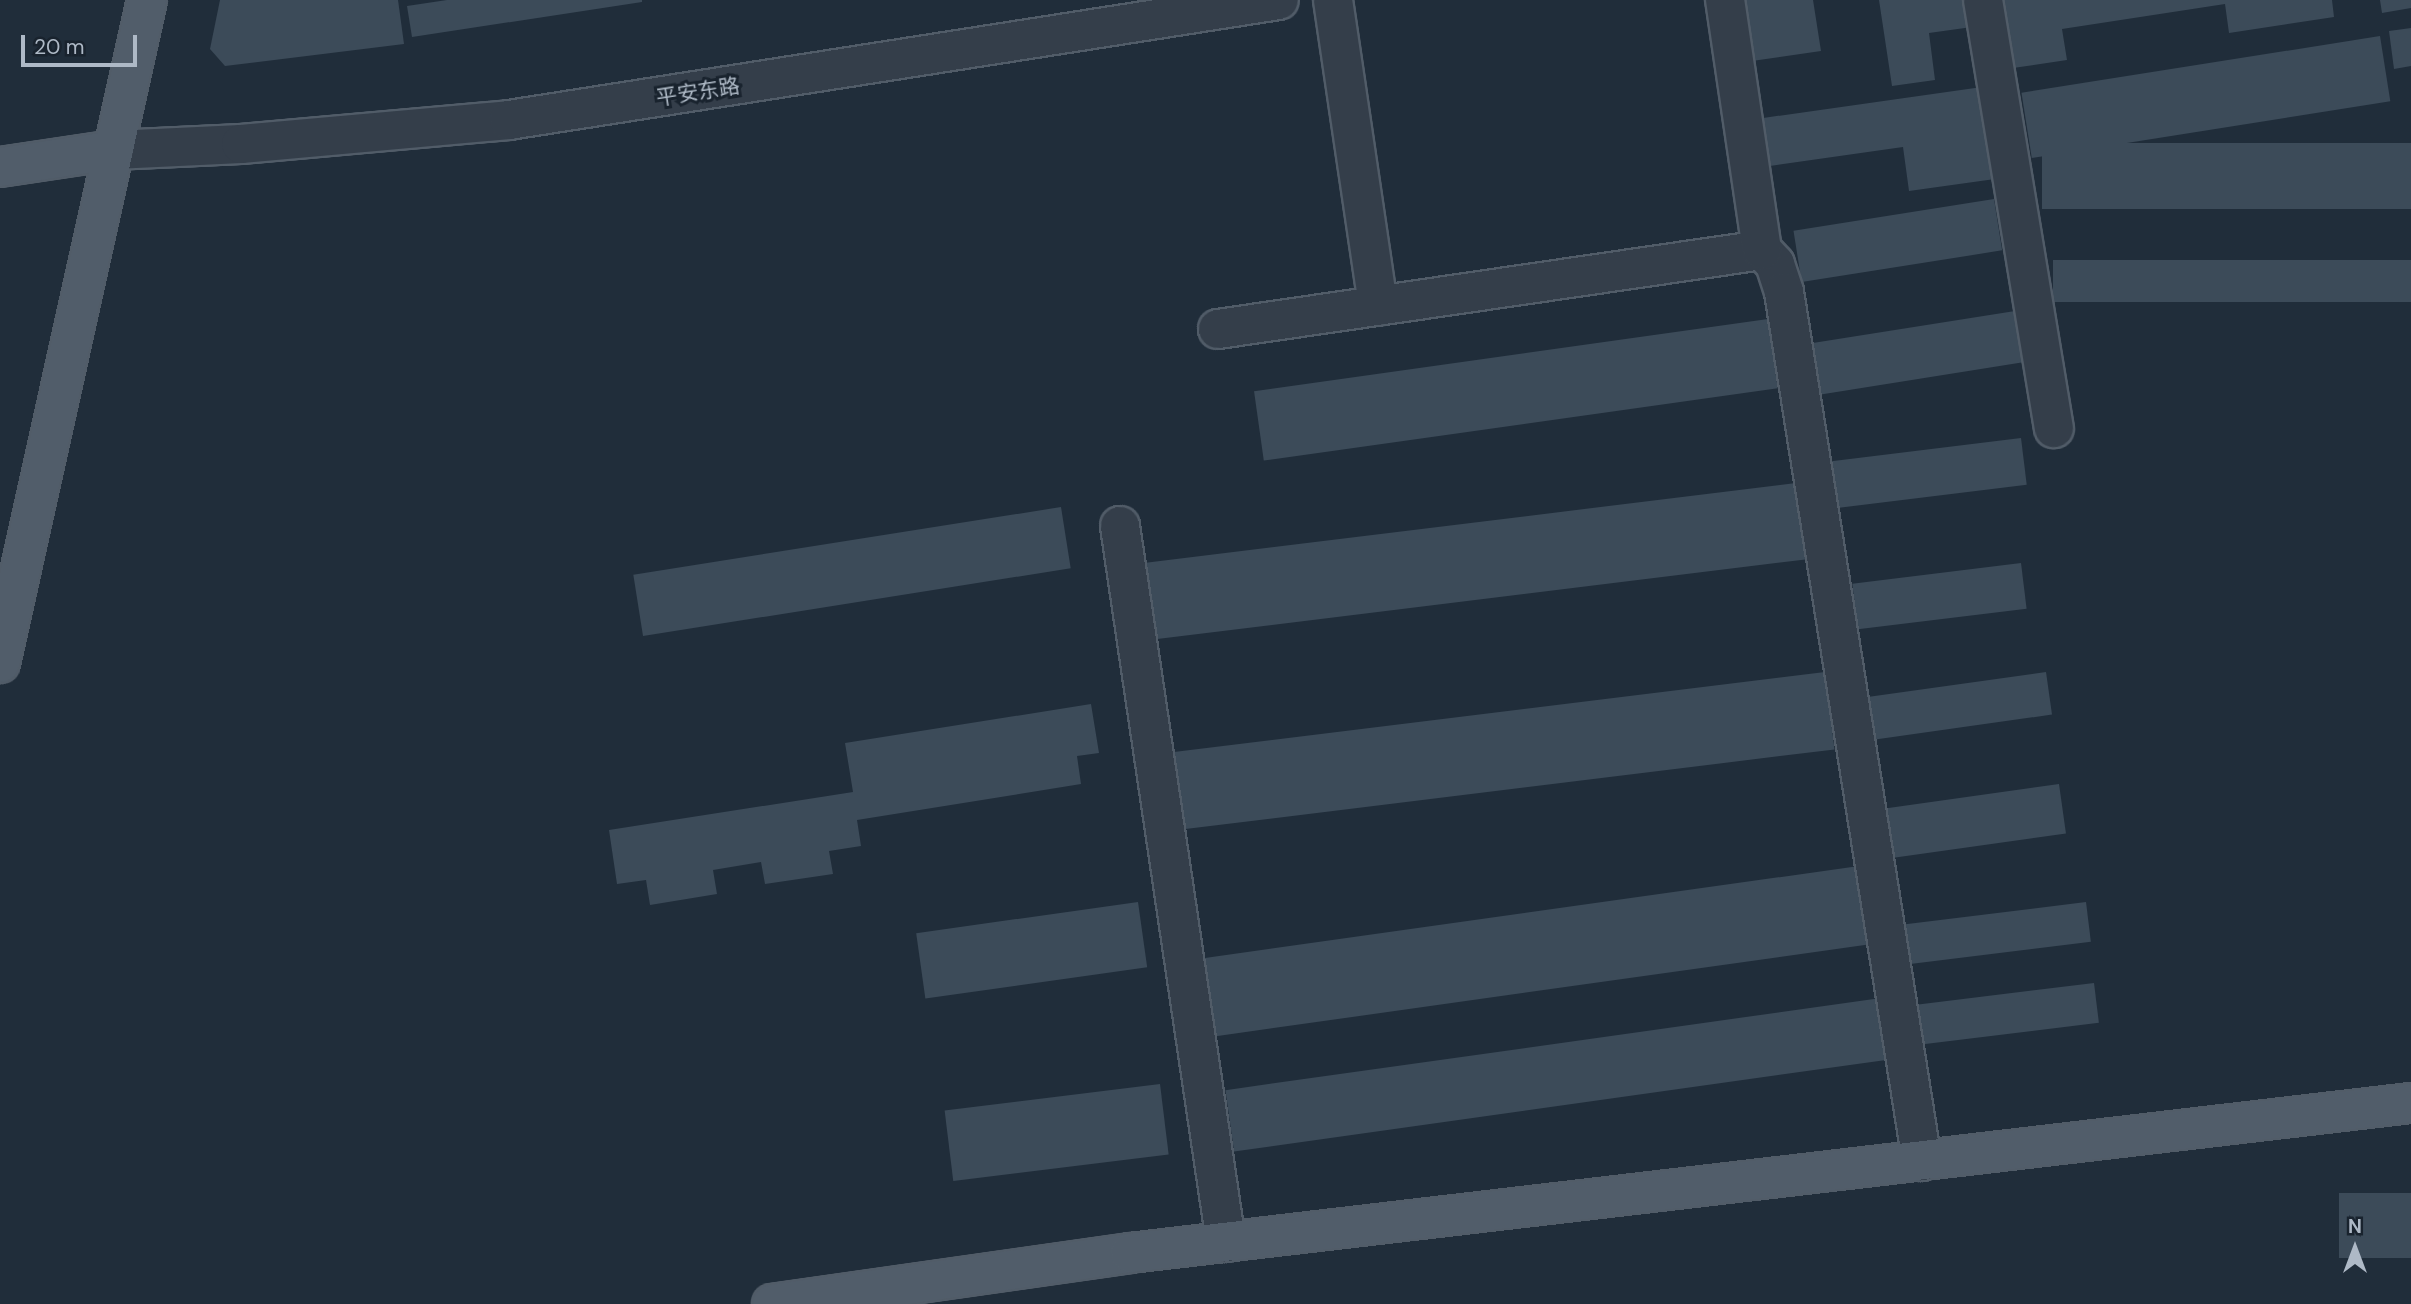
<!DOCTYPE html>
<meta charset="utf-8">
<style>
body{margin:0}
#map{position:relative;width:2411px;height:1304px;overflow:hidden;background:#202d3a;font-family:"DM Sans","Noto Sans SC",sans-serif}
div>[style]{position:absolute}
.building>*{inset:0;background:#3c4b59;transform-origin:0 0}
.roads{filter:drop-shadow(2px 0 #515c68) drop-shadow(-2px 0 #515c68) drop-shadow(0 2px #515c68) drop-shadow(0 -2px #515c68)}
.minor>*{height:38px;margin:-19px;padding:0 19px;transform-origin:19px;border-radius:19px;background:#343e4a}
.major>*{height:38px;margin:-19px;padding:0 19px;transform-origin:19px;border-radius:19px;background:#515d6a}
span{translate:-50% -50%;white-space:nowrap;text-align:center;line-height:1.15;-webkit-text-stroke:6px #19232e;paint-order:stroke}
.street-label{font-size:21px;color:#aeb9c6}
.north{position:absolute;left:2320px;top:1213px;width:70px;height:70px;-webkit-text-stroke:5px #19232e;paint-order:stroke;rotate:0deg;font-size:19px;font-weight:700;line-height:28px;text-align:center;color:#aeb9c6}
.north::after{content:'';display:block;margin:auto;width:24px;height:32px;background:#aeb9c6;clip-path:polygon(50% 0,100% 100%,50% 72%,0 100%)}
.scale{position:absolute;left:21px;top:35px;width:116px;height:32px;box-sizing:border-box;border:4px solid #aeb9c6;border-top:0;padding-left:9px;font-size:21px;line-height:24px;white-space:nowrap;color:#aeb9c6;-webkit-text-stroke:5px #19232e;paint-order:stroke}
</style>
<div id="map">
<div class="building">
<div style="clip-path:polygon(220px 0,398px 0,404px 44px,225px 66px,210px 49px)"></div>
<div style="clip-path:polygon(447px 0,642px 0,642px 2px,412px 37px,407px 6px)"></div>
<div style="clip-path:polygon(1743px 0,1813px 0,1821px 51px,1752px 61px)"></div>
<div style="clip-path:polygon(1879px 0,1968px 0,1972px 27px,1929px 33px,1935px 80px,1892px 86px)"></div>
<div style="clip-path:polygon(2002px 0,2332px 0,2334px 17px,2229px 33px,2225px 4px,2062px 29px,2067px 60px,2013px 68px)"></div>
<div style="clip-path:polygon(2380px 0,2411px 0,2411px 8px,2382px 13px)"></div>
<div style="clip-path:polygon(2411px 28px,2411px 66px,2394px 69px,2389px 31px)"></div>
<div style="left:2380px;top:36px;width:66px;height:363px;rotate:81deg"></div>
<div style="clip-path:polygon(1982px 87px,1995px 179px,1909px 191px,1903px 147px,1770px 166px,1763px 118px)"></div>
<div style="left:2411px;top:143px;width:66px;height:369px;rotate:90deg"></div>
<div style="left:1994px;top:199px;width:52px;height:203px;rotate:81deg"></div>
<div style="left:2411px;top:260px;width:42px;height:358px;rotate:90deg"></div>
<div style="left:2015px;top:311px;width:52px;height:208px;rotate:81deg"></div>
<div style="left:1768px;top:319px;width:70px;height:519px;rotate:82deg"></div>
<div style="left:2021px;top:438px;width:47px;height:191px;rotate:83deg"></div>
<div style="left:1796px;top:483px;width:77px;height:655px;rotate:83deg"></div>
<div style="left:1061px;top:507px;width:62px;height:433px;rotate:81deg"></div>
<div style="left:2021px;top:563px;width:46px;height:170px;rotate:83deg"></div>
<div style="left:1825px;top:672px;width:78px;height:658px;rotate:83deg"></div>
<div style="left:2046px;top:672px;width:43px;height:182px;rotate:82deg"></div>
<div style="clip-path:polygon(1091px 704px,1099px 753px,1077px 756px,1081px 784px,857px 820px,861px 846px,829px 851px,833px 874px,765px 884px,761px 862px,713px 870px,717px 894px,650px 905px,646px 880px,617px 884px,609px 830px,853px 792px,845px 743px)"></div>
<div style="left:2059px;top:784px;width:50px;height:174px;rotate:82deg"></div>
<div style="left:1859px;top:866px;width:79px;height:664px;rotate:82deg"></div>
<div style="left:1138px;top:902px;width:66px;height:224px;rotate:82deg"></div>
<div style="left:2086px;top:902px;width:40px;height:184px;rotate:83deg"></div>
<div style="left:2094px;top:983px;width:40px;height:179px;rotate:83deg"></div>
<div style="left:1881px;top:998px;width:62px;height:662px;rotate:82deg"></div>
<div style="left:1160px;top:1084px;width:71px;height:217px;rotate:83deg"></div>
<div style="left:2411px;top:1193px;width:65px;height:72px;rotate:90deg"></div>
</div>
<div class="roads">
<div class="minor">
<div style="left:1333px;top:0;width:309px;rotate:81.6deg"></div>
<div style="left:1983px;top:0;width:434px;rotate:80.6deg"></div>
<div style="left:114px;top:150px;width:127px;rotate:-2.7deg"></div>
<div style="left:241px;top:144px;width:269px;rotate:-5.1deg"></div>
<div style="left:509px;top:120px;width:779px;rotate:-8.86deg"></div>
<div style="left:1762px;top:250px;width:19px;rotate:47deg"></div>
<div style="left:1775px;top:264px;width:29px;rotate:72deg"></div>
<div style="left:1784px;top:292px;width:880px;rotate:80.98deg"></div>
<div style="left:1218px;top:329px;width:550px;rotate:-8.26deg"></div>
<div style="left:1762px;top:250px;width:253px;rotate:-98.4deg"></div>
<div style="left:1120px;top:526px;width:724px;rotate:81.58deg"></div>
</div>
<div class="major">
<div style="left:0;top:167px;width:115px;rotate:-8.5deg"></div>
<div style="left:0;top:663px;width:679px;rotate:-77.5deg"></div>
<div style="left:772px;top:1304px;width:362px;rotate:-8.1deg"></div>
<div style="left:1130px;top:1253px;width:1290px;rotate:-6.68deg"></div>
</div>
</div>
<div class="street-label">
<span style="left:698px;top:92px;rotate:-9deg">平安东路</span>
</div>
<div class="north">N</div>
<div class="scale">20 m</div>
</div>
